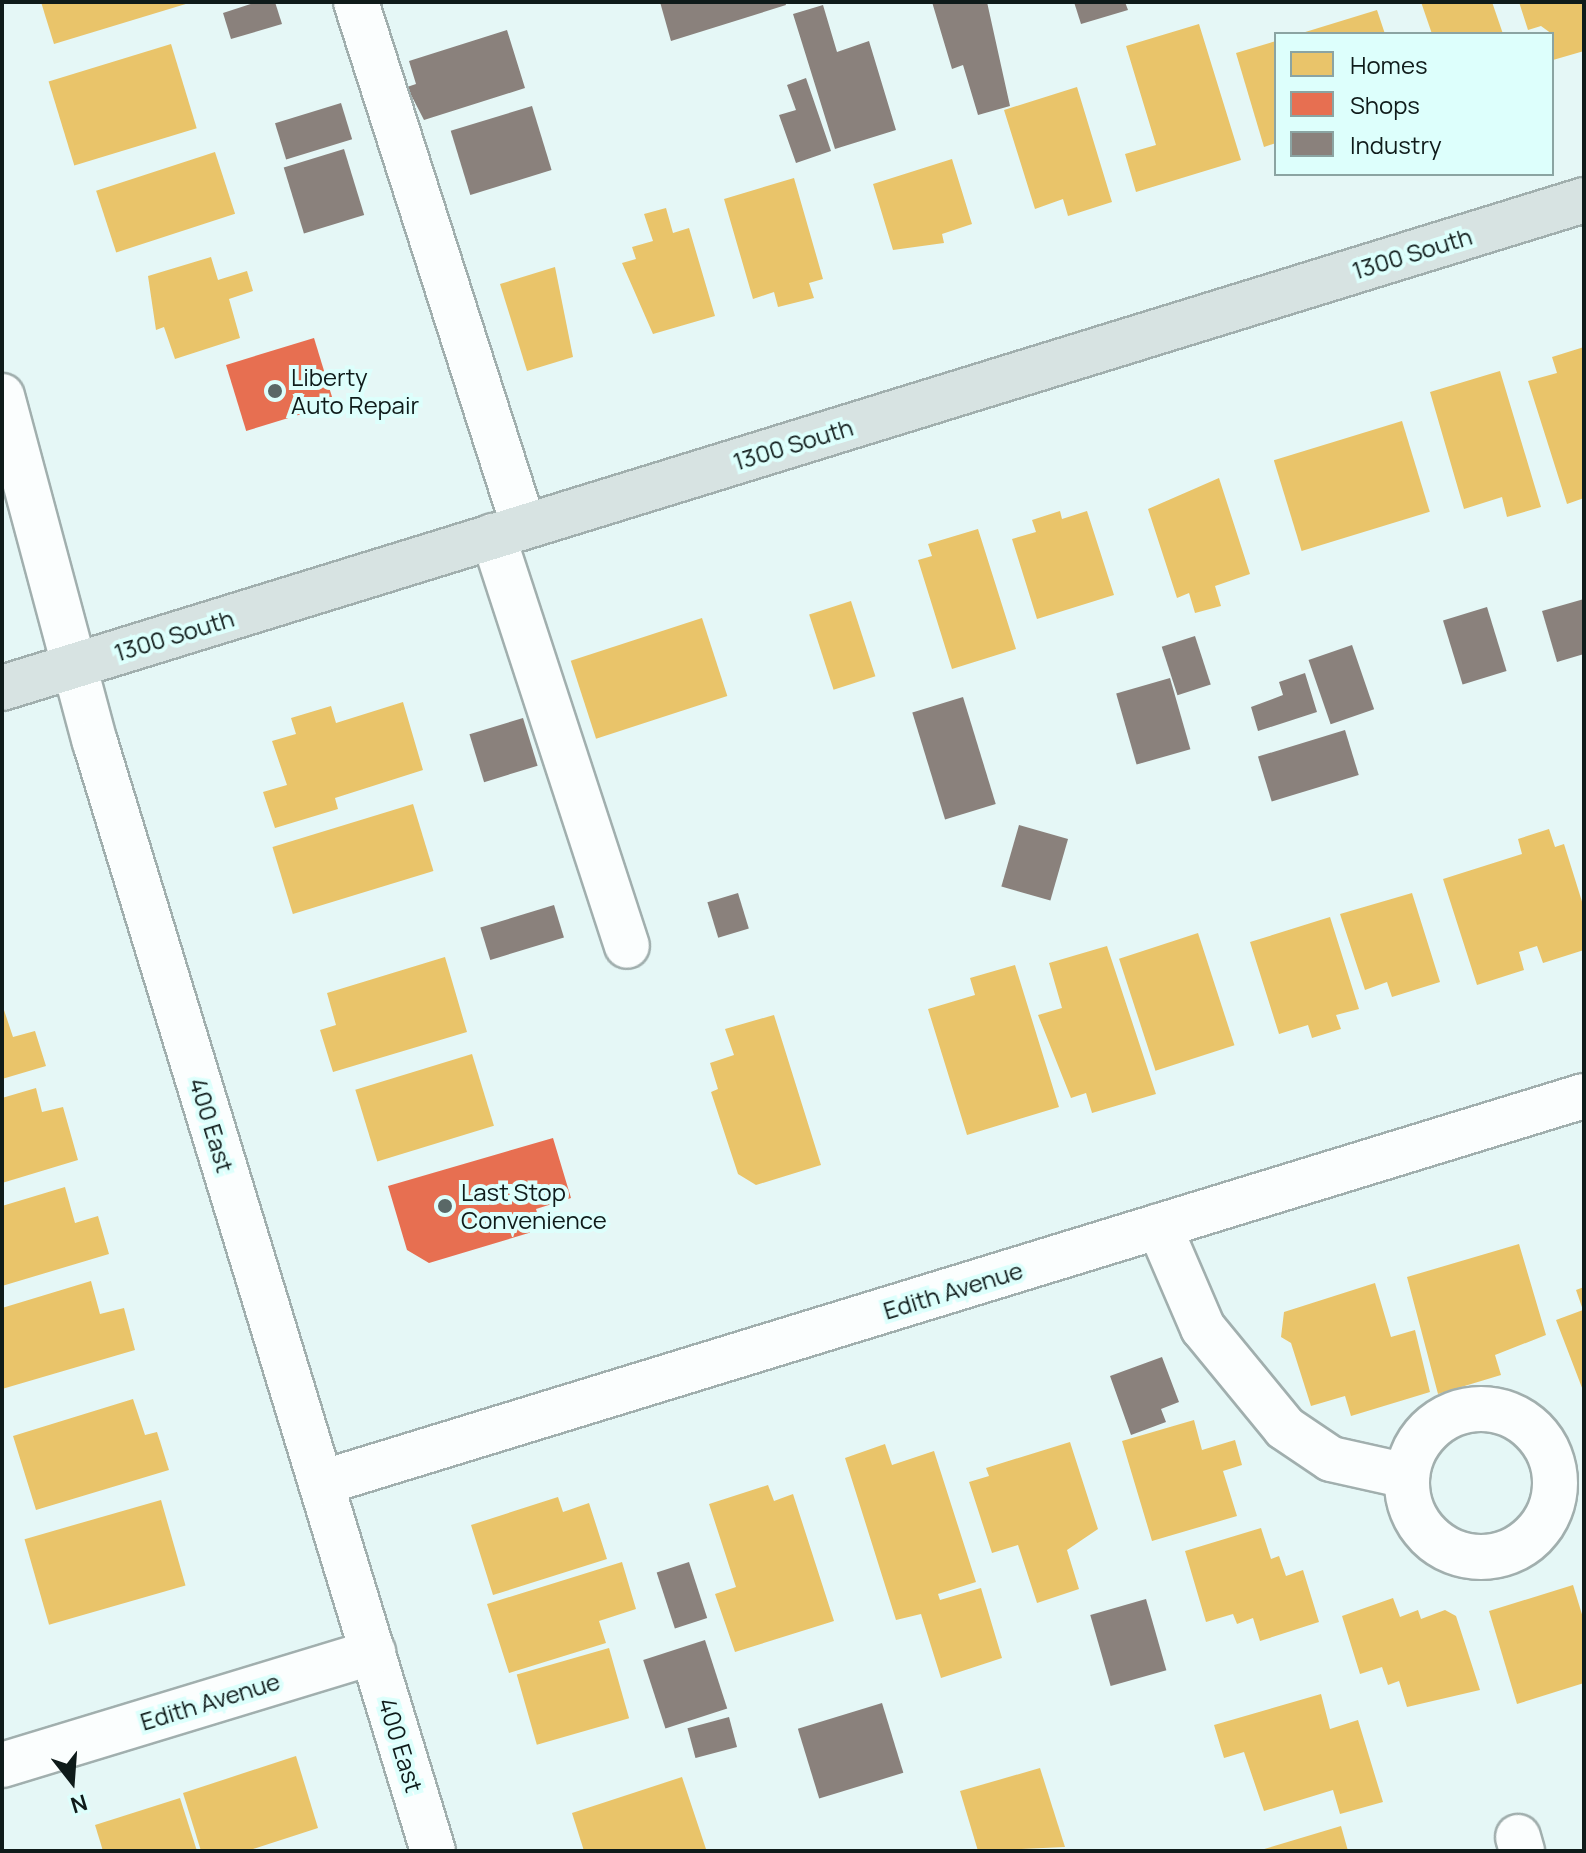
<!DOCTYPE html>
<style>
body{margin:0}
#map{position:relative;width:1586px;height:1853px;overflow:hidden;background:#e5f7f6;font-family:Manrope,sans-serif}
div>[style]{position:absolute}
.homes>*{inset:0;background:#e9c46a;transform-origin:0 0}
.shops>*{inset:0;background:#e76f51;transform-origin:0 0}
.industry>*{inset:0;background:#8a817c;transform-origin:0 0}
.roads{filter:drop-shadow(2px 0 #a1afae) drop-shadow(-2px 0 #a1afae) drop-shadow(0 2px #a1afae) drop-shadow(0 -2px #a1afae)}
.minor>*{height:44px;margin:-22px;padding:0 22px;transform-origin:22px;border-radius:22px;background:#fbfefe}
.minor>.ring{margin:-22px;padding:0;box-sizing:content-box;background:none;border:44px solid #fbfefe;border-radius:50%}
.major>*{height:44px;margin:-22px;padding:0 22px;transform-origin:22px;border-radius:22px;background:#d7e3e2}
.dots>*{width:22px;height:22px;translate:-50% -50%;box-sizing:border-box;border:4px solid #ddfffc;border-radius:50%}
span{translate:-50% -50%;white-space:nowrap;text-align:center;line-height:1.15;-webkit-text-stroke:8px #ddfffc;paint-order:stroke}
.street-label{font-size:24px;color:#0f1b1a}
.poi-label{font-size:24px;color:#0f1b1a}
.left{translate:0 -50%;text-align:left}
.frame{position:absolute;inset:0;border:4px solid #0f1b1a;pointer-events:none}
.legend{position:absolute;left:1274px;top:32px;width:280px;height:144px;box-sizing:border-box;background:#ddfffc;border:2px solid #8ba4a2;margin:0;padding:10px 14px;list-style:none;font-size:24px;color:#0f1b1a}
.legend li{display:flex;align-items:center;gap:16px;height:40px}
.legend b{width:40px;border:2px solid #8ba4a2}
.north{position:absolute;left:32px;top:1741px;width:80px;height:80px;-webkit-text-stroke:6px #ddfffc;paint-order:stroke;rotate:163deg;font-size:22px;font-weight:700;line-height:32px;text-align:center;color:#0f1b1a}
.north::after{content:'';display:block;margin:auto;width:28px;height:36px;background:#0f1b1a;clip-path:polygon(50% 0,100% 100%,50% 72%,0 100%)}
</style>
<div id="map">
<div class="homes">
<div style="clip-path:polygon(41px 2px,189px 2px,189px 3px,54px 44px)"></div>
<div style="clip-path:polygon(1421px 2px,1492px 2px,1503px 34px,1432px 34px)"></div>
<div style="clip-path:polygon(1519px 2px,1584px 2px,1584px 51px,1553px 60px,1552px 34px,1541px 26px,1528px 30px)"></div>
<div style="clip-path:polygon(1377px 10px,1385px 34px,1302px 34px,1302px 33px)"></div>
<div style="clip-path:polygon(1199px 24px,1241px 160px,1136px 192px,1125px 154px,1156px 145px,1126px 46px)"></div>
<div style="clip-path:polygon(1276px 41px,1276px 143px,1264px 147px,1236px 53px)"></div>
<div style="left:171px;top:44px;width:88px;height:128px;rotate:73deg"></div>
<div style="clip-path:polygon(1077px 87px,1112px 202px,1068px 216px,1063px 199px,1035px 209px,1004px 110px)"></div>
<div style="left:215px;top:152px;width:65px;height:125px;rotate:72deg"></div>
<div style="clip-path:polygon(952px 159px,972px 224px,942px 234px,944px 243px,893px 250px,873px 184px)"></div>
<div style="clip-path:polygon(794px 178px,823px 279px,809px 283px,814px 298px,778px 307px,774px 292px,753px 299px,724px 199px)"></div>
<div style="clip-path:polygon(666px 208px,673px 233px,689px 228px,715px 316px,653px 334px,622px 263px,636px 259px,632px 247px,653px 241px,644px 214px)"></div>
<div style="clip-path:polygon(211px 257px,218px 280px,247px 271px,253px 291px,229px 299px,240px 338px,175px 359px,164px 327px,156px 330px,148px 276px)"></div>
<div style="clip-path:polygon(555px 267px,573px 357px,527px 371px,500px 284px)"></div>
<div style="clip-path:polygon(1584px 347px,1584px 498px,1567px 504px,1528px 381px,1557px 373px,1552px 357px)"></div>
<div style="clip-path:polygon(1500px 371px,1541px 507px,1507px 517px,1502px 497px,1464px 509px,1430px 392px)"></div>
<div style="left:1402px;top:421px;width:95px;height:134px;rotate:73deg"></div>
<div style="clip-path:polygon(1219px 478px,1250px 574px,1215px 586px,1221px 606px,1195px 613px,1189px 593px,1177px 598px,1148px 509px)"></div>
<div style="clip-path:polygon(1060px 511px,1062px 519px,1087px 511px,1114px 595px,1037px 619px,1012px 539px,1036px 532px,1032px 520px)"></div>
<div style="clip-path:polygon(978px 529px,1016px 649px,952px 669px,918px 560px,932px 556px,928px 544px)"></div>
<div style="left:851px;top:601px;width:79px;height:44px;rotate:72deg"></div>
<div style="left:702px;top:618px;width:82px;height:138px;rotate:72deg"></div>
<div style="clip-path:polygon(403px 702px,423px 770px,335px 798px,338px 809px,275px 828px,263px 792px,287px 785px,272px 741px,296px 734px,291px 718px,331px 706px,336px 723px)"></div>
<div style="left:413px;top:804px;width:70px;height:147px;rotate:73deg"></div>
<div style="clip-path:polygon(1549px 829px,1555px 847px,1564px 844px,1584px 908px,1584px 950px,1543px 963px,1537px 946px,1519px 952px,1524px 970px,1477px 985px,1443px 879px,1522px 854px,1518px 839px)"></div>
<div style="clip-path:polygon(1412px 893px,1440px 982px,1392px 997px,1387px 982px,1365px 990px,1340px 914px)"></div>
<div style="clip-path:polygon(1330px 917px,1359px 1009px,1336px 1015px,1341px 1029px,1312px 1038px,1308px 1025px,1279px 1034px,1250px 942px)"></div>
<div style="left:1198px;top:933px;width:118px;height:83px;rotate:72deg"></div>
<div style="clip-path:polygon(1107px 946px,1156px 1094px,1092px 1113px,1086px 1093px,1071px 1098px,1038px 1015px,1062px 1008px,1049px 963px)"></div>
<div style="clip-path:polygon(445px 957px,467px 1032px,333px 1072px,320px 1030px,336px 1025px,327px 993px)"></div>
<div style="clip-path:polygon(1015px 965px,1059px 1107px,967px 1135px,928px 1009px,975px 995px,970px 978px)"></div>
<div style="clip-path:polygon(2px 1004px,13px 1037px,35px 1031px,46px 1066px,2px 1079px)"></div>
<div style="clip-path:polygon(774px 1015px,821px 1165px,756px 1185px,738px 1174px,711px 1092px,718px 1089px,710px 1063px,734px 1055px,725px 1029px)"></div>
<div style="left:472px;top:1054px;width:75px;height:122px;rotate:73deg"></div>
<div style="clip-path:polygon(36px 1088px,42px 1112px,63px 1107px,78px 1160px,2px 1183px,2px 1098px)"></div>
<div style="clip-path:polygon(65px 1187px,75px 1223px,98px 1216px,109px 1254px,2px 1286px,2px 1206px)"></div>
<div style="clip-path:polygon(1519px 1244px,1546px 1335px,1495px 1355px,1501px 1375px,1438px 1394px,1407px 1277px)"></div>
<div style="clip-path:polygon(91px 1281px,100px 1314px,124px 1308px,135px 1350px,2px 1389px,2px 1308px)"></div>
<div style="clip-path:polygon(1375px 1283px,1391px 1337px,1415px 1330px,1430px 1392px,1351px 1416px,1345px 1396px,1311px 1406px,1291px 1343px,1281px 1337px,1284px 1312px)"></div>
<div style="clip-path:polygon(1584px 1287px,1584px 1393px,1556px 1320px,1583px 1310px,1576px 1290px)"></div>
<div style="clip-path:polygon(133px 1399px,145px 1435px,157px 1432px,169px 1470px,36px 1510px,13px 1436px)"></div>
<div style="clip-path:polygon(1194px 1420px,1202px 1450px,1235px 1440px,1242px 1465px,1223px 1471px,1237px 1516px,1152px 1541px,1122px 1441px)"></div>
<div style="clip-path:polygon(1070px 1442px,1098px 1529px,1067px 1550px,1079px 1589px,1037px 1603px,1018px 1545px,992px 1553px,969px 1482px,989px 1476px,986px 1468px)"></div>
<div style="clip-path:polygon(885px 1444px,892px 1465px,934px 1451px,976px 1582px,938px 1594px,940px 1600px,981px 1588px,1002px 1658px,941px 1678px,921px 1614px,896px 1620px,845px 1458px)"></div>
<div style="clip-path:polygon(768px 1485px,774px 1501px,793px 1494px,834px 1621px,735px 1652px,715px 1594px,736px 1587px,709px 1504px)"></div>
<div style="clip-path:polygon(558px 1497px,563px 1512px,589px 1503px,607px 1559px,493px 1595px,471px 1525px)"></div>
<div style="left:161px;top:1500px;width:89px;height:142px;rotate:74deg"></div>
<div style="clip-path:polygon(1261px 1528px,1271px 1559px,1279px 1556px,1286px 1576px,1303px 1570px,1319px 1622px,1260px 1641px,1253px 1618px,1237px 1624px,1233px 1614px,1206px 1622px,1185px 1551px)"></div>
<div style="clip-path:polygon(622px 1562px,636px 1609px,599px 1621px,606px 1643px,509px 1673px,487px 1604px)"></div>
<div style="clip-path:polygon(1573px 1585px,1584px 1621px,1584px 1683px,1517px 1704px,1489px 1611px)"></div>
<div style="clip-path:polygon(1393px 1598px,1400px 1617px,1418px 1610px,1421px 1619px,1445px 1610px,1456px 1616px,1480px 1690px,1407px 1707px,1399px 1681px,1388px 1685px,1382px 1667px,1360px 1674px,1342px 1616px)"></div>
<div style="left:609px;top:1648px;width:73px;height:96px;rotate:74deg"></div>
<div style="clip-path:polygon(1321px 1694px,1330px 1729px,1358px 1720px,1383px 1802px,1340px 1814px,1333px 1790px,1264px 1811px,1244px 1752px,1224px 1758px,1214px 1725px)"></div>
<div style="clip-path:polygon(296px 1756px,318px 1828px,247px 1851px,201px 1851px,183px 1793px)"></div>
<div style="clip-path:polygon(1040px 1768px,1065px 1847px,978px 1851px,960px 1791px)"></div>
<div style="clip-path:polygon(682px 1777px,706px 1849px,584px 1851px,572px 1813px)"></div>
<div style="clip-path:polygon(180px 1798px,197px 1851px,103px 1851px,95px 1825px)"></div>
<div style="clip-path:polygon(1341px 1826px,1348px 1851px,1261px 1851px,1261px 1850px)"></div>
</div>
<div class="shops">
<div style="left:314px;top:338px;width:69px;height:92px;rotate:73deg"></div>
<div style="clip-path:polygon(553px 1138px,571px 1198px,536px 1209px,542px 1229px,429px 1263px,407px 1250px,388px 1186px)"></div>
</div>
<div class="industry">
<div style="clip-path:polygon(257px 2px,275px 2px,282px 24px,231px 39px,223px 13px)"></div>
<div style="clip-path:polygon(660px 2px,785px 2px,786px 5px,671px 41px)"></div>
<div style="clip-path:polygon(932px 2px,987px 2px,1010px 106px,978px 115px,963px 65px,952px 69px)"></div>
<div style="clip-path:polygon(1074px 2px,1125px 2px,1128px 10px,1081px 24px)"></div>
<div style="clip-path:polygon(823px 5px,837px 52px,869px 41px,896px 130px,835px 149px,793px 14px)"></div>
<div style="clip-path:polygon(507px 30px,525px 88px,424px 120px,407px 87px,416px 84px,409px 61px)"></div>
<div style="clip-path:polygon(806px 78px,831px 151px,796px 163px,779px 115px,796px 110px,787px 85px)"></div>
<div style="left:341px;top:103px;width:38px;height:69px;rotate:73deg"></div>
<div style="left:532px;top:106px;width:67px;height:85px;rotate:73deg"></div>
<div style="left:344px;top:149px;width:69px;height:63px;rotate:73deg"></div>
<div style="clip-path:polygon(1584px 599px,1584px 654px,1557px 662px,1542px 611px)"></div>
<div style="left:1487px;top:607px;width:67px;height:46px;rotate:73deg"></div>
<div style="left:1195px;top:636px;width:51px;height:35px;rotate:72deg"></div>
<div style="left:1352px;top:645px;width:68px;height:46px;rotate:71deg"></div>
<div style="clip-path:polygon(1305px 673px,1317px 712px,1258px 731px,1251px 707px,1283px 695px,1279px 682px)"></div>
<div style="left:1170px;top:678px;width:74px;height:56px;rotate:74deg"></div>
<div style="left:963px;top:697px;width:112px;height:53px;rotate:73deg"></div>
<div style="left:523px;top:718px;width:50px;height:56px;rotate:73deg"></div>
<div style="left:1345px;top:730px;width:47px;height:91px;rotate:73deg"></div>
<div style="left:1019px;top:825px;width:51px;height:64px;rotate:16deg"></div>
<div style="left:738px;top:893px;width:37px;height:32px;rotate:73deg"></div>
<div style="left:554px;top:905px;width:34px;height:77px;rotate:73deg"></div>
<div style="clip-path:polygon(1162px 1357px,1179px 1402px,1161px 1409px,1166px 1422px,1131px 1435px,1110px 1376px)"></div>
<div style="left:689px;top:1562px;width:59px;height:34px;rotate:72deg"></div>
<div style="left:1146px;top:1599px;width:74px;height:58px;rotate:74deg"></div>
<div style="left:705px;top:1640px;width:72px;height:65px;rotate:72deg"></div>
<div style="left:882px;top:1703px;width:73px;height:88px;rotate:73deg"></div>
<div style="left:729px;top:1717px;width:31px;height:43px;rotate:75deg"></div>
</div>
<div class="roads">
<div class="minor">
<div style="left:356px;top:2px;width:551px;rotate:72.26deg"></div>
<div style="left:2px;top:396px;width:358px;rotate:75deg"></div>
<div style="left:95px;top:742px;width:1159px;rotate:73.05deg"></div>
<div style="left:493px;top:536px;width:431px;rotate:71.9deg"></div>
<div style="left:1159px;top:1226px;width:111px;rotate:66.7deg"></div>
<div style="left:1203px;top:1328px;width:129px;rotate:50.6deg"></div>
<div style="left:1285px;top:1428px;width:55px;rotate:34deg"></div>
<div style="left:1331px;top:1459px;width:78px;rotate:12.6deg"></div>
<div class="ring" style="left:1407px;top:1409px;width:104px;height:104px"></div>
<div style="left:321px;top:1483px;width:1321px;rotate:-17.04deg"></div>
<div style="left:2px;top:1765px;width:388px;rotate:-16.9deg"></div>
<div style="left:1518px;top:1837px;width:15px;rotate:74deg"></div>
</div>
<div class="major">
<div style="left:2px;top:688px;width:1656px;rotate:-17.14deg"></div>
</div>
</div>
<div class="dots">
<div style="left:275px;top:391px;background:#5a6867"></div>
<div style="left:445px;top:1206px;background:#5a6867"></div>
</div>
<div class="street-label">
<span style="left:1412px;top:253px;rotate:-17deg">1300 South</span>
<span style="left:793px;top:444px;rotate:-17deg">1300 South</span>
<span style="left:174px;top:635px;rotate:-17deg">1300 South</span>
<span style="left:212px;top:1125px;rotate:73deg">400 East</span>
<span style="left:953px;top:1290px;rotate:-17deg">Edith Avenue</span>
<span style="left:210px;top:1701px;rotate:-17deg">Edith Avenue</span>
<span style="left:401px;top:1745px;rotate:73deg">400 East</span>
</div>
<div class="poi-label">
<span class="left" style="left:291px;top:391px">Liberty<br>Auto Repair</span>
<span class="left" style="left:461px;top:1206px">Last Stop<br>Convenience</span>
</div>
<div class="frame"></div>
<ul class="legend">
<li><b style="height:22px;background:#e9c46a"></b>Homes</li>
<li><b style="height:22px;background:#e76f51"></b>Shops</li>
<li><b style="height:22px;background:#8a817c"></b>Industry</li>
</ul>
<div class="north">N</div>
</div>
